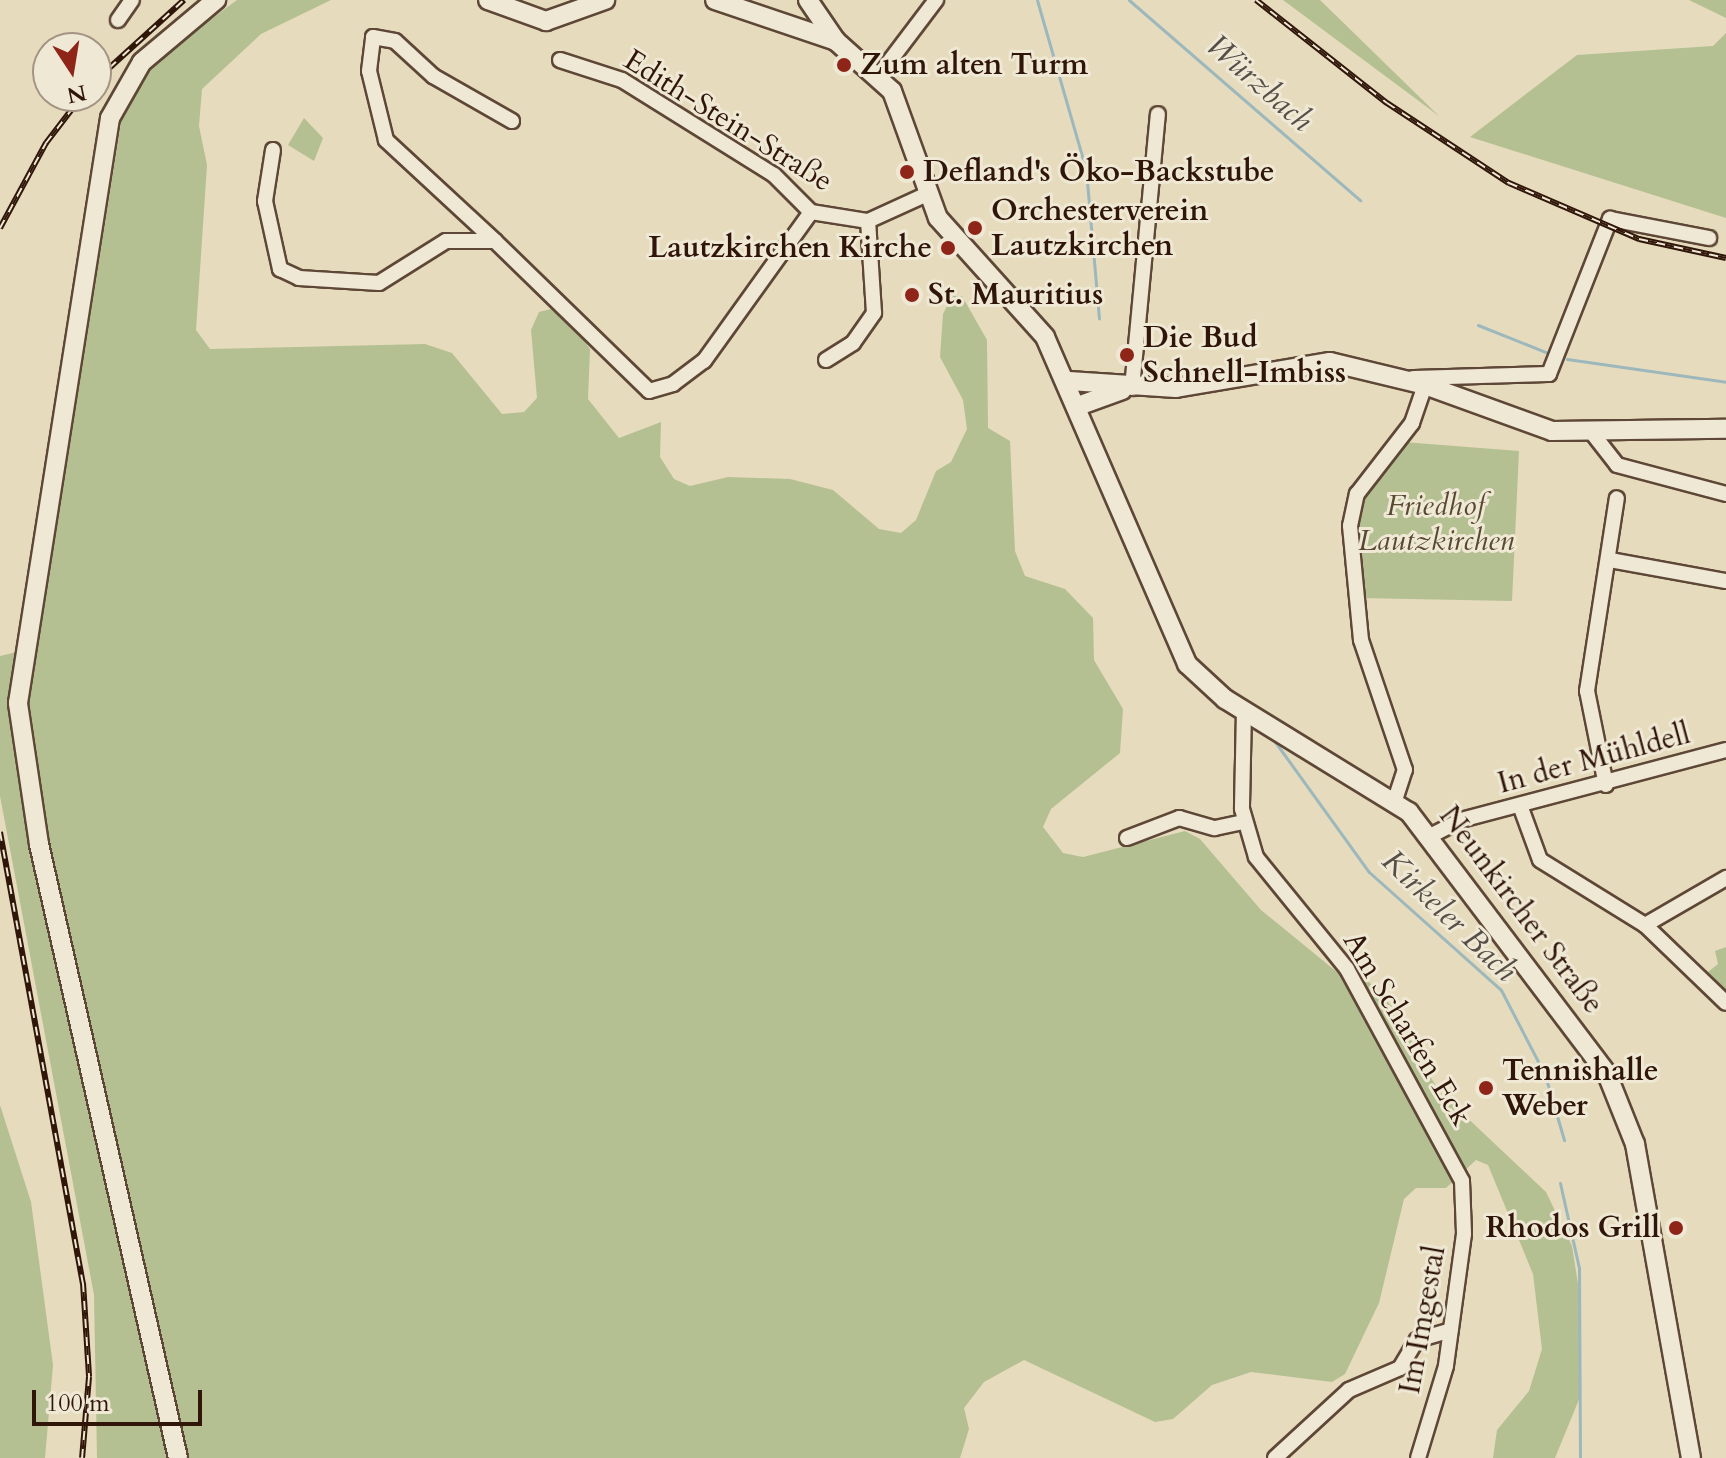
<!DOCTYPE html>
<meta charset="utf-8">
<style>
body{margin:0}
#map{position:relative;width:1726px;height:1458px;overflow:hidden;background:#e6dbbd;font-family:Cardo,serif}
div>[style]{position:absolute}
.green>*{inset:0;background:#b4c092}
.stream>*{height:3px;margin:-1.5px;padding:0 1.5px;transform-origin:1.5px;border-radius:1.5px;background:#9cb8bc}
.roads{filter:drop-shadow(2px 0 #5e4736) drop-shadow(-2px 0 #5e4736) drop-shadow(0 2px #5e4736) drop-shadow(0 -2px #5e4736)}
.minor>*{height:14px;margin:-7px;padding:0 7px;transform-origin:7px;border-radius:7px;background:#efe8d4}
.secondary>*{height:18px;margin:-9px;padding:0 9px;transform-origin:9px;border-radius:9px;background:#efe8d4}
.rail>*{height:6px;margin-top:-3px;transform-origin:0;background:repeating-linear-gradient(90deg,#efe8d4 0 9px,#301609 0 18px);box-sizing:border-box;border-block:2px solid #301609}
.dots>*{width:22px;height:22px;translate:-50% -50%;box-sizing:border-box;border:4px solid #efe8d4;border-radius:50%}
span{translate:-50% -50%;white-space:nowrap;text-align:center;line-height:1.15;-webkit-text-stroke:6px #efe8d4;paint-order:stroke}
.poi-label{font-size:30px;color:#301609;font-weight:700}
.left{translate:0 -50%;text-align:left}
.right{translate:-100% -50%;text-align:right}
.street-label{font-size:30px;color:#301609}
.park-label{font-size:30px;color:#584932;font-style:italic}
.water-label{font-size:32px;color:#564f48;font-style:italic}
.north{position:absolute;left:32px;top:32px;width:80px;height:80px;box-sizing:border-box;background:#efe8d4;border:2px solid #a39483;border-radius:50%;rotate:168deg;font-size:22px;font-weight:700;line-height:32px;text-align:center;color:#301609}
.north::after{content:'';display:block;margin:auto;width:28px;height:36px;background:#8f2418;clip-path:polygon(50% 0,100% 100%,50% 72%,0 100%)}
.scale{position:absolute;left:32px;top:1390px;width:170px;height:36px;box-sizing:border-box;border:4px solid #301609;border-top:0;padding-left:10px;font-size:24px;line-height:28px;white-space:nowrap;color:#301609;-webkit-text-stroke:6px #efe8d4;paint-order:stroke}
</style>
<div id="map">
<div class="green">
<div style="clip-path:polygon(237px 0,331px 0,261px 34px,202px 89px,199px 126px,207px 165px,196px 330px,210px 349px,425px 344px,452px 353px,502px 414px,524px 412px,537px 398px,531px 330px,539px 312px,551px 309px,564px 313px,590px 349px,588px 399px,619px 438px,661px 422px,660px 457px,674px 479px,690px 486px,728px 477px,790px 479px,833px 490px,879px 529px,901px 533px,916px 520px,936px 471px,951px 462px,967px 429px,963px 400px,940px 357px,943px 314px,952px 296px,962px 296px,987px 340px,988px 428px,1010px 441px,1015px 551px,1025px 576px,1065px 589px,1093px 618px,1094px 660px,1123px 709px,1120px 753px,1051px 809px,1043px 827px,1063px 853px,1083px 857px,1185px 831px,1200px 839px,1261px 910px,1343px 977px,1367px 980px,1404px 1019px,1417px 1057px,1441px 1093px,1546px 1192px,1572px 1246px,1581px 1303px,1580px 1397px,1555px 1458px,1493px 1458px,1497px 1430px,1529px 1391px,1542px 1349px,1533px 1274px,1488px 1165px,1476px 1160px,1446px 1188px,1416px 1188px,1404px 1199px,1379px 1303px,1345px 1374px,1332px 1382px,1251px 1372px,1212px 1385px,1173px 1419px,1155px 1422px,1024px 1360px,984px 1382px,964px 1408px,969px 1429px,960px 1458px,97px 1458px,94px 1295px,0 796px,0 656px,17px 652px,29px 702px,122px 116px,139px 82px,169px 50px)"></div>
<div style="clip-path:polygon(1283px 0,1320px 0,1439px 116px)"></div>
<div style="clip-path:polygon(1689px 0,1726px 0,1726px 18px)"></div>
<div style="clip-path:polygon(1726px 33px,1726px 218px,1470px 137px,1577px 55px,1713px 46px)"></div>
<div style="clip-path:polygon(304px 118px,323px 138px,314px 161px,288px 145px)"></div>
<div style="clip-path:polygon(1403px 442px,1519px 451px,1512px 601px,1359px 598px,1356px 529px,1365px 488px)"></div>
<div style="clip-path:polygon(1726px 947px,1726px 991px,1708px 972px,1718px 964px,1715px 951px)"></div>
<div style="clip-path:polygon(0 1105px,31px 1202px,53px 1365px,45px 1458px,0 1458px)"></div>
</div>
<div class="stream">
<div style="left:1037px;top:0;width:177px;rotate:73.9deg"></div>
<div style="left:1086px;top:170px;width:149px;rotate:85deg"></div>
<div style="left:1129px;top:0;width:306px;rotate:40.9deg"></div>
<div style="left:1478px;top:325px;width:81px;rotate:21.8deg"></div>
<div style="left:1567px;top:359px;width:161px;rotate:8.2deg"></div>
<div style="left:1273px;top:739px;width:164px;rotate:54.2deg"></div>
<div style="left:1369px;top:872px;width:177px;rotate:41.8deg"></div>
<div style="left:1501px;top:990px;width:96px;rotate:62.6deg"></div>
<div style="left:1545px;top:1075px;width:68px;rotate:73.7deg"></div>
<div style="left:1560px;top:1183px;width:87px;rotate:77.4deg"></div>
<div style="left:1579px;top:1268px;width:190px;rotate:89.7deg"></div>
</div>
<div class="roads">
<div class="minor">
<div style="left:118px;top:20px;width:24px;rotate:-55deg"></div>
<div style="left:560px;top:60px;width:65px;rotate:17.9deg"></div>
<div style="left:622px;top:80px;width:179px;rotate:32deg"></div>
<div style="left:774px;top:175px;width:52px;rotate:45deg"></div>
<div style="left:880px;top:74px;width:93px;rotate:-52.9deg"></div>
<div style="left:273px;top:150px;width:52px;rotate:98.9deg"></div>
<div style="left:265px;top:201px;width:70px;rotate:77.6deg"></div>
<div style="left:280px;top:269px;width:21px;rotate:25deg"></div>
<div style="left:299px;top:278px;width:80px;rotate:3.6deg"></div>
<div style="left:379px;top:283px;width:79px;rotate:-32.1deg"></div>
<div style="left:446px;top:241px;width:49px"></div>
<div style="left:495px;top:241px;width:215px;rotate:44.2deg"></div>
<div style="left:649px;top:391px;width:25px;rotate:-16deg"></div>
<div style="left:673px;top:384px;width:39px;rotate:-37deg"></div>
<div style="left:704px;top:361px;width:183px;rotate:-54.3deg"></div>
<div style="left:811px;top:212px;width:58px;rotate:9deg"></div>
<div style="left:868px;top:221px;width:63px;rotate:-24.5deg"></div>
<div style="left:495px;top:241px;width:149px;rotate:-137.2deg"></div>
<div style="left:386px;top:140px;width:71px;rotate:-103.8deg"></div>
<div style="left:369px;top:71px;width:34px;rotate:-83deg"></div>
<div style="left:373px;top:37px;width:22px;rotate:10deg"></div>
<div style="left:395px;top:41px;width:52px;rotate:42.6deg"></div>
<div style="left:433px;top:76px;width:91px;rotate:29.7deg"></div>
<div style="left:826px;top:360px;width:32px;rotate:-32deg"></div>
<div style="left:853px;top:343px;width:37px;rotate:-55deg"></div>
<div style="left:874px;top:313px;width:92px;rotate:-93.7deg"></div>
<div style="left:1413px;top:378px;width:136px;rotate:-1.7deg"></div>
<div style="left:1549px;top:374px;width:167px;rotate:-68.5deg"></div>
<div style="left:1610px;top:219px;width:101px;rotate:10.9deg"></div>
<div style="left:1132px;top:388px;width:275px;rotate:-84.6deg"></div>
<div style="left:1593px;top:434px;width:39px;rotate:52deg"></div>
<div style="left:1617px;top:465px;width:113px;rotate:14.9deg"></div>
<div style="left:1610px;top:560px;width:118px;rotate:10.3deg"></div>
<div style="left:1244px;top:710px;width:99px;rotate:91.2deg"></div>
<div style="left:1242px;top:809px;width:50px;rotate:73.7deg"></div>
<div style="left:1256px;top:857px;width:144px;rotate:50.9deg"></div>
<div style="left:1347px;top:969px;width:241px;rotate:61.5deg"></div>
<div style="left:1462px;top:1181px;width:53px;rotate:87.8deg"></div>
<div style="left:1464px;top:1234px;width:133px;rotate:97.8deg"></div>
<div style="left:1446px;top:1366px;width:96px;rotate:106.9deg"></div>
<div style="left:1606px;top:785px;width:96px;rotate:-101.4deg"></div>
<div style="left:1587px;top:691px;width:195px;rotate:-81.2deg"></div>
<div style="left:1395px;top:800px;width:32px;rotate:-72deg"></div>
<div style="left:1405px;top:770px;width:137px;rotate:-108.7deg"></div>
<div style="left:1361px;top:640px;width:115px;rotate:-95.5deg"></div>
<div style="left:1350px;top:526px;width:33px;rotate:-78deg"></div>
<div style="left:1357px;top:494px;width:90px;rotate:-52.2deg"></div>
<div style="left:1412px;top:423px;width:40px;rotate:-71.1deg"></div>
<div style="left:1521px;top:808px;width:55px;rotate:69.9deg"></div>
<div style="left:1540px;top:860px;width:123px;rotate:31.8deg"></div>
<div style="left:1645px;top:925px;width:112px;rotate:43.9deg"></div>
<div style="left:1432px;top:835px;width:33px;rotate:-27deg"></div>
<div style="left:1461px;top:820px;width:274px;rotate:-14.8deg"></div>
<div style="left:1127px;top:838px;width:56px;rotate:-21deg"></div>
<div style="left:1179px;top:818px;width:37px;rotate:16deg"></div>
<div style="left:1215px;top:828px;width:30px;rotate:-12deg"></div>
<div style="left:1645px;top:925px;width:94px;rotate:-30.1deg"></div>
<div style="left:1275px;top:1458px;width:100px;rotate:-42.6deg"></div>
<div style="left:1349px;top:1390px;width:56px;rotate:-23.3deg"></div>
<div style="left:1400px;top:1368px;width:33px;rotate:-59deg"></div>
<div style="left:1417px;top:1340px;width:35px;rotate:-16deg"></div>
</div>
<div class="secondary">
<div style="left:488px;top:0;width:62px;rotate:19.9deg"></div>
<div style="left:546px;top:21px;width:63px;rotate:-19.6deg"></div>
<div style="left:715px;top:0;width:128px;rotate:18.7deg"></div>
<div style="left:808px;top:0;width:50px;rotate:55.7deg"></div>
<div style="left:836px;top:41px;width:75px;rotate:41.8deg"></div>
<div style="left:892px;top:91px;width:135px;rotate:70.1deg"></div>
<div style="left:938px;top:218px;width:160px;rotate:48deg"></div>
<div style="left:1045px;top:337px;width:357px;rotate:66.5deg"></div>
<div style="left:1187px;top:664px;width:52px;rotate:42.6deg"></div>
<div style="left:1225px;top:699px;width:216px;rotate:31.6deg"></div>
<div style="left:1409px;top:812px;width:328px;rotate:52.9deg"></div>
<div style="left:1607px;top:1074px;width:75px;rotate:68.2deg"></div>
<div style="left:1635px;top:1144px;width:319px;rotate:79.9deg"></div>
<div style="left:1069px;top:381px;width:107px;rotate:3.7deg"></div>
<div style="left:1176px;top:388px;width:156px;rotate:-9.6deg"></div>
<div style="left:1330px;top:362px;width:98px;rotate:13.6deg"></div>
<div style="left:1425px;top:385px;width:135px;rotate:19.9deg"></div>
<div style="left:1552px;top:431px;width:174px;rotate:-0.7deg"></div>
<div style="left:1078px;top:406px;width:47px;rotate:-20deg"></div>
<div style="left:178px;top:1458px;width:630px;rotate:-102.76deg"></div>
<div style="left:39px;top:844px;width:143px;rotate:-98.5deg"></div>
<div style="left:18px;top:703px;width:592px;rotate:-81.06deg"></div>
<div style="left:110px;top:118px;width:64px;rotate:-60.3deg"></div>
<div style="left:142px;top:62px;width:97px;rotate:-40deg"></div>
</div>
</div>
<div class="rail">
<div style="left:1256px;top:0;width:167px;rotate:38.2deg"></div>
<div style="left:1387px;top:103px;width:146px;rotate:33.3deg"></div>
<div style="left:1509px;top:183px;width:142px;rotate:23.3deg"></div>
<div style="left:1639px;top:239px;width:89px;rotate:12.3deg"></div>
<div style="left:96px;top:80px;width:119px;rotate:-42.3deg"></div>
<div style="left:0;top:228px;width:97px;rotate:-61.6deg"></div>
<div style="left:46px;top:143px;width:59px;rotate:-52.5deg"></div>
<div style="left:0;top:832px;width:459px;rotate:79.6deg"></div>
<div style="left:83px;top:1283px;width:94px;rotate:86.3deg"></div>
<div style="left:89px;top:1377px;width:81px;rotate:94.9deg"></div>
</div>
<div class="dots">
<div style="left:844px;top:65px;background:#8f2418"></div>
<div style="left:907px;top:172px;background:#8f2418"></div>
<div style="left:975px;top:228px;background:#8f2418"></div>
<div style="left:948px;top:248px;background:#8f2418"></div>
<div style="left:912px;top:295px;background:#8f2418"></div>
<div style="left:1127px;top:355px;background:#8f2418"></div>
<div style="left:1486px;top:1088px;background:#8f2418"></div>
<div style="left:1676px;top:1228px;background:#8f2418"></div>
</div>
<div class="poi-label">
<span class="left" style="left:860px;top:65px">Zum alten Turm</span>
<span class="left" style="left:923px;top:172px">Defland's Öko-Backstube</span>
<span class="left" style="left:991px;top:228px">Orchesterverein<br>Lautzkirchen</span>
<span class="right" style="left:932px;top:248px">Lautzkirchen Kirche</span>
<span class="left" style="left:928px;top:295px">St. Mauritius</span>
<span class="left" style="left:1143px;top:355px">Die Bud<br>Schnell-Imbiss</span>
<span class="left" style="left:1502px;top:1088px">Tennishalle<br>Weber</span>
<span class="right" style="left:1660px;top:1228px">Rhodos Grill</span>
</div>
<div class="street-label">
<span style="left:728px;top:121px;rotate:32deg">Edith-Stein-Straße</span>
<span style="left:1594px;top:759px;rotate:-15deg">In der Mühldell</span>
<span style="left:1521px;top:910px;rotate:53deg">Neunkircher Straße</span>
<span style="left:1407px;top:1029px;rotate:59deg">Am Scharfen Eck</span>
<span style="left:1423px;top:1320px;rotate:-80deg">Im Imgestal</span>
</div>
<div class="park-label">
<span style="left:1436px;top:523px">Friedhof<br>Lautzkirchen</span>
</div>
<div class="water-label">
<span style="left:1259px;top:83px;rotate:41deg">Würzbach</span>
<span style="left:1449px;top:916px;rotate:44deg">Kirkeler Bach</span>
</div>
<div class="north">N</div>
<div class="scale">100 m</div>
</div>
